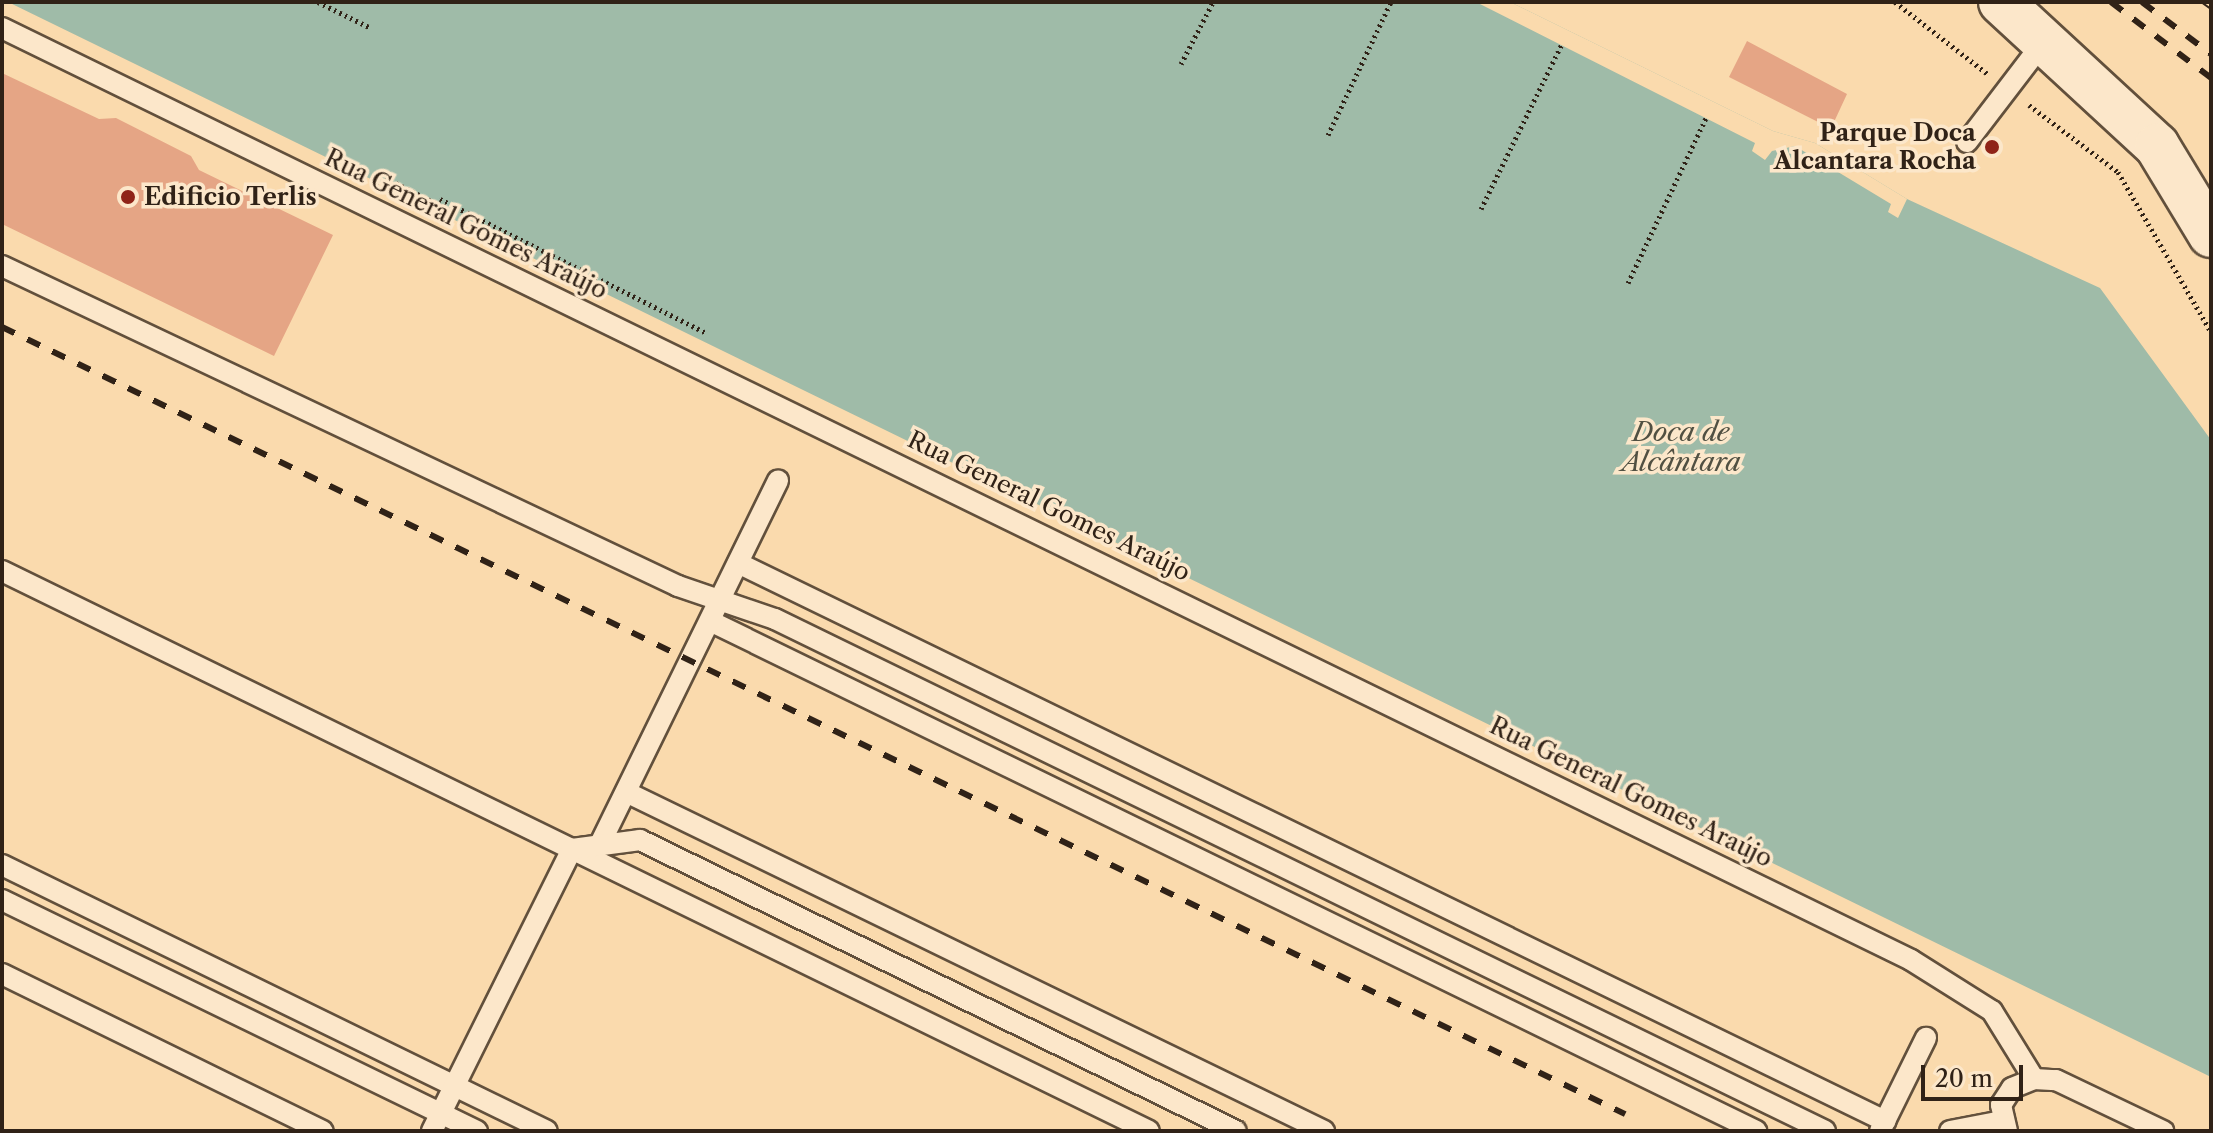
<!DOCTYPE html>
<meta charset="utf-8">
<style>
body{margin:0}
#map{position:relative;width:2213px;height:1133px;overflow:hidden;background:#fadaad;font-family:"Libre Caslon Text",serif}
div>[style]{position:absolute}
.water>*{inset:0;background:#9fbba8}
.pier>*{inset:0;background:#fadaad}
.building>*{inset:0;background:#e5a585}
.path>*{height:5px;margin-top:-2.5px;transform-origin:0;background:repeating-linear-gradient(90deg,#302217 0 2px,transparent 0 6px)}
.roads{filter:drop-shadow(2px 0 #62503c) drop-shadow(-2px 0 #62503c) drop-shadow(0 2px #62503c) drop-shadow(0 -2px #62503c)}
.service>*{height:20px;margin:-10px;padding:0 10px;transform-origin:10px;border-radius:10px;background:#fce7ca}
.tertiary>*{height:44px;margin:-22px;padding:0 22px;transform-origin:22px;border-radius:22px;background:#fce7ca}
.tram>*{height:2px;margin:-1px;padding:0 1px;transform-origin:1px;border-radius:1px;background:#302217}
.rail>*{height:6px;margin-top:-3px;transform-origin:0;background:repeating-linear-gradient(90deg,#302217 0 14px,transparent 0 28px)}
.dots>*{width:22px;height:22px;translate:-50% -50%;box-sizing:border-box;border:4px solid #fce7ca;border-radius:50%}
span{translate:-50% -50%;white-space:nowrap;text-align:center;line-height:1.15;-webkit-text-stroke:7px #fce7ca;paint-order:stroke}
.poi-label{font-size:24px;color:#302217;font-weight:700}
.right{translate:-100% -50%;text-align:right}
.left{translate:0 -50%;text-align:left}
.street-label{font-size:24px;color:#302217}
.water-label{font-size:26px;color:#515042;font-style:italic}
.frame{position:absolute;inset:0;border:4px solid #302217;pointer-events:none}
.scale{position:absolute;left:1921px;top:1065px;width:102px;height:36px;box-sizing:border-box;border:4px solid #302217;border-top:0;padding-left:10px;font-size:24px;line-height:28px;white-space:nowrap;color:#302217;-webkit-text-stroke:6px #fce7ca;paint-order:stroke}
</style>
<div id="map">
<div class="water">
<div style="clip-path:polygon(8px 2px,1510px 2px,1773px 131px,1815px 143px,1907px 199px,2100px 288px,2211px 440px,2211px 1077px)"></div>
</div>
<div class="pier">
<div style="clip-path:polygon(1476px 2px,1510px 2px,1773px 131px,1815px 143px,1907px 199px,1898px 218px,1888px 212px,1891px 204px,1795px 146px,1772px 151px,1765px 160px,1752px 151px,1755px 143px)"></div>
</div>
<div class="building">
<div style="clip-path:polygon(1747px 41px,1847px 94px,1834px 122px,1828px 119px,1824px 125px,1729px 77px)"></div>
<div style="clip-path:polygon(2px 73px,99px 119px,116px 118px,191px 156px,199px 170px,333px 235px,274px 356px,2px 224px)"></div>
</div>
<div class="path">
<div style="left:318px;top:2px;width:59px;rotate:26.1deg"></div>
<div style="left:1895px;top:2px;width:119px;rotate:37.8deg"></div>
<div style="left:1181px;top:64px;width:70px;rotate:-62.7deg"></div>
<div style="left:2029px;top:105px;width:111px;rotate:37deg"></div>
<div style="left:2118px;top:172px;width:185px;rotate:59.8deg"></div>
<div style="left:1328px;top:135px;width:147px;rotate:-64.7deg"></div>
<div style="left:376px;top:184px;width:10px;rotate:-66deg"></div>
<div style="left:380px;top:175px;width:64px;rotate:27deg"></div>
<div style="left:437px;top:204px;width:6px;rotate:-59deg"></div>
<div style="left:440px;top:199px;width:297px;rotate:26.7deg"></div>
<div style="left:1481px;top:209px;width:184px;rotate:-63.9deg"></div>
<div style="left:1628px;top:283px;width:183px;rotate:-64.7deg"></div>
</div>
<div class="roads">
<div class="service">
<div style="left:2px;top:28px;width:2124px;rotate:26.02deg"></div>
<div style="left:1911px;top:960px;width:96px;rotate:32.2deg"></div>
<div style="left:1992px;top:1011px;width:80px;rotate:58.3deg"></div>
<div style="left:1967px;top:142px;width:128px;rotate:-52.6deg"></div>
<div style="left:2px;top:266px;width:748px;rotate:25.33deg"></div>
<div style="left:678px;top:586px;width:102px;rotate:18.8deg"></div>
<div style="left:775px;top:619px;width:1168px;rotate:25.99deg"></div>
<div style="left:738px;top:563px;width:1276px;rotate:25.94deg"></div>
<div style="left:2px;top:571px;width:1276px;rotate:26.02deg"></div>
<div style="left:710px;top:621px;width:1164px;rotate:25.99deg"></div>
<div style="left:626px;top:792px;width:776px;rotate:25.9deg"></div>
<div style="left:599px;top:846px;width:407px;rotate:-63.9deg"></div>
<div style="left:2px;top:865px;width:606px;rotate:26.02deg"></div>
<div style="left:2px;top:900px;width:528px;rotate:25.93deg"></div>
<div style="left:2px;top:974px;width:357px;rotate:26.1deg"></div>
<div style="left:432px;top:1131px;width:315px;rotate:-63.6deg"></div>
<div style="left:572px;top:849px;width:69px;rotate:-7.5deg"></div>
<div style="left:640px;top:840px;width:663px;rotate:26.02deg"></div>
<div style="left:1880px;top:1131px;width:104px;rotate:-63.7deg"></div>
<div style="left:1950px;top:1131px;width:53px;rotate:-10.9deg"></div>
<div style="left:2007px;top:1131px;width:27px;rotate:-103deg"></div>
<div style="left:2001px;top:1105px;width:20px;rotate:-57deg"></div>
<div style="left:2012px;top:1088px;width:24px;rotate:-22deg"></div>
<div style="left:2034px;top:1079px;width:22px;rotate:3deg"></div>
<div style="left:2056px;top:1080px;width:119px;rotate:25.5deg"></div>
</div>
<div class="tertiary">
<div style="left:2001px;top:2px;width:212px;rotate:42.7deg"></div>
<div style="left:2157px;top:146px;width:104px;rotate:58.8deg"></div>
</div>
</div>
<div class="tram">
<div style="left:2201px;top:2px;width:12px;rotate:35deg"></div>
</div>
<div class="rail">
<div style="left:2111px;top:2px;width:126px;rotate:37.2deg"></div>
<div style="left:2142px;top:2px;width:86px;rotate:37deg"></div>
<div style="left:2px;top:327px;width:1804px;rotate:25.87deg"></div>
</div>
<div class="dots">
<div style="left:1992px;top:147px;background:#8f2418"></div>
<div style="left:128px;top:197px;background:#8f2418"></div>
</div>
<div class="poi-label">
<span class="right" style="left:1976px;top:147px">Parque Doca<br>Alcantara Rocha</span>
<span class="left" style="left:144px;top:197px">Edificio Terlis</span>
</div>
<div class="street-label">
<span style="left:466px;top:224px;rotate:26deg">Rua General Gomes Araújo</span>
<span style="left:1049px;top:506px;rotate:26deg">Rua General Gomes Araújo</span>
<span style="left:1631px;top:792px;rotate:26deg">Rua General Gomes Araújo</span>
</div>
<div class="water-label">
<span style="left:1681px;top:448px">Doca de<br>Alcântara</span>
</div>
<div class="frame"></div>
<div class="scale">20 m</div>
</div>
